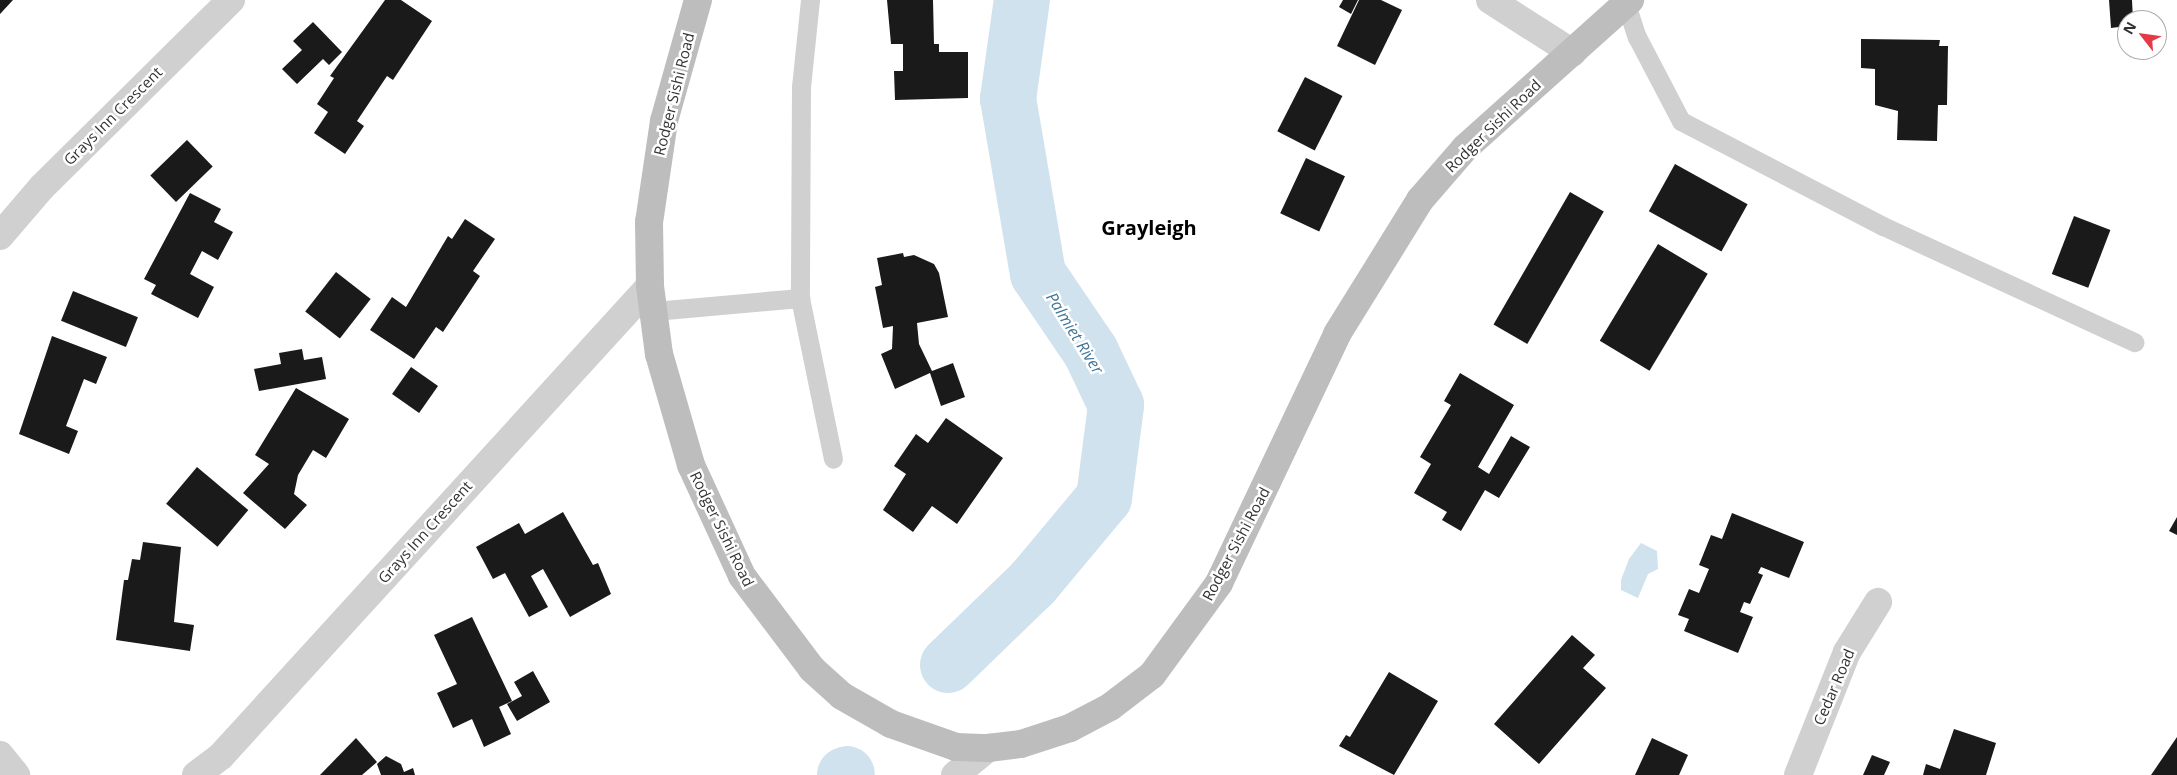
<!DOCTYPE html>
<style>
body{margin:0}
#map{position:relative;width:2177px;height:775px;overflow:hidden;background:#fff;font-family:"Open Sans",sans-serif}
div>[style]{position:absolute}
.water>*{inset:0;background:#cfe2ee}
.river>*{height:56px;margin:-28px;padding:0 28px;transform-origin:28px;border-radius:28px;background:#cfe2ee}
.building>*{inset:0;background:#1a1a1a;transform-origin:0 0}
.service>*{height:19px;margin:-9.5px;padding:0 9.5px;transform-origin:9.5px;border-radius:9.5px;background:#d0d0d0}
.minor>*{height:28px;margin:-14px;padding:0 14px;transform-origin:14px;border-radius:14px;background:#d0d0d0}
.secondary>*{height:28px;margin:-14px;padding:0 14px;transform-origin:14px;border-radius:14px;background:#bdbdbd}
span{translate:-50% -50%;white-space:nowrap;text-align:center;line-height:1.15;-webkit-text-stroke:5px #fff;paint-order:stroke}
.street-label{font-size:15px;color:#333}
.water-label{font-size:16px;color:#3f7597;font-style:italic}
.district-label{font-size:20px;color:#000;font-weight:700}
.north{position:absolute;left:2117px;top:10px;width:50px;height:50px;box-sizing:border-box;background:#fff;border:1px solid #adadad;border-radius:50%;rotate:300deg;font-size:14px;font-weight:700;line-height:20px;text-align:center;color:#333}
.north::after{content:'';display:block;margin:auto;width:18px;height:22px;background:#e63946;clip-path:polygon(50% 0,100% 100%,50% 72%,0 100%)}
</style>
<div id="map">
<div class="water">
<div style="clip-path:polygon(1641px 543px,1657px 551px,1658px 569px,1648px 574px,1638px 598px,1621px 590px,1621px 580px,1629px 559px)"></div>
</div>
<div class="river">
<div style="left:948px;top:665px;width:117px;rotate:-44deg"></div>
<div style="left:1032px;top:584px;width:112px;rotate:-50.1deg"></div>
<div style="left:1104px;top:498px;width:94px;rotate:-82.6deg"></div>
<div style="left:1116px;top:405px;width:59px;rotate:-115.3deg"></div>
<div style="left:1091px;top:352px;width:94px;rotate:-124.2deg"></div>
<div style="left:1038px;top:274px;width:178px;rotate:-99.7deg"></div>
<div style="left:1008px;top:99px;width:100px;rotate:-82deg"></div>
<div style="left:845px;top:775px;width:2px;rotate:-27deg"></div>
</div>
<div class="building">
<div style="clip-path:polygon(0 0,13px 0,0 14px)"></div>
<div style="clip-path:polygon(385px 0,401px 0,432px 21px,393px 80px,387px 76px,357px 121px,364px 126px,345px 154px,314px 133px,328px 112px,317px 104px,334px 78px,330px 76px)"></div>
<div style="clip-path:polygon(887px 0,933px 0,934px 44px,939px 44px,939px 52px,968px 52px,968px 98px,895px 100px,894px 71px,903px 71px,903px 44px,891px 44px)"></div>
<div style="clip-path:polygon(1343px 0,1358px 0,1351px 14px,1339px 7px)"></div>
<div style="clip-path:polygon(1359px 0,1381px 0,1402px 10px,1375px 65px,1337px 46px)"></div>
<div style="clip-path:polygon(2109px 0,2132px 0,2133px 20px,2127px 20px,2127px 26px,2111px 28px)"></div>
<div style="clip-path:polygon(313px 22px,342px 52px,329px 65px,323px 59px,297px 84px,282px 69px,302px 50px,293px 41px)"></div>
<div style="clip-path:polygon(1861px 39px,1940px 40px,1939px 46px,1948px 46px,1947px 105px,1938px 105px,1937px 141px,1897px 140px,1898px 111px,1875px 105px,1875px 69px,1861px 68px)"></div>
<div style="left:1305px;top:77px;width:42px;height:61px;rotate:27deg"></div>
<div style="left:187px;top:140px;width:37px;height:51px;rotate:46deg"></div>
<div style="left:1306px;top:158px;width:43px;height:61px;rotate:25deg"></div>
<div style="left:1675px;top:164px;width:83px;height:54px;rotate:29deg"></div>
<div style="left:1570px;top:192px;width:39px;height:153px;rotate:30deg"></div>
<div style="clip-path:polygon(190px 193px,221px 209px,214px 222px,233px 232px,218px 260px,202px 251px,190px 274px,214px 287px,198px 318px,151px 294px,156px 285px,144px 279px)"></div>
<div style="left:2074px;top:216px;width:39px;height:62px;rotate:21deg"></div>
<div style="clip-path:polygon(465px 219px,495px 239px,473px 271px,480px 276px,443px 332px,436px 327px,414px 359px,370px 330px,392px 297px,406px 307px,448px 236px,452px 239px)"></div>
<div style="left:1658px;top:244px;width:58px;height:113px;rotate:31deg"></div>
<div style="clip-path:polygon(903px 253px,904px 257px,914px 255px,934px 264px,939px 273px,948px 317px,917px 323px,919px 344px,932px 371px,953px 363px,965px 397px,941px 406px,930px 373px,895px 389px,881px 354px,892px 349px,893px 326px,883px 328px,875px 287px,882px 285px,877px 258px)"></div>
<div style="left:336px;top:272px;width:44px;height:50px;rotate:38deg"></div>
<div style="left:73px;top:291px;width:70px;height:32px;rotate:22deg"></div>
<div style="clip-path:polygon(52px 336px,107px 357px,96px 384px,84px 379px,66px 426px,78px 431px,69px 454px,19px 434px)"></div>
<div style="clip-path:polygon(302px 349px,304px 360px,322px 357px,326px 379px,259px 391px,254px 369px,281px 364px,279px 353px)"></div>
<div style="left:411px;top:367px;width:33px;height:33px;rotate:35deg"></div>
<div style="clip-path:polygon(1460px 373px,1514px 405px,1478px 467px,1489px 474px,1511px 436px,1530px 447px,1499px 498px,1485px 490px,1461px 531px,1442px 520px,1447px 512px,1414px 493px,1431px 464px,1420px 457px,1451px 405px,1444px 401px)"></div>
<div style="clip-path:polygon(296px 388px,349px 419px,326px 458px,313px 450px,298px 475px,294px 494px,307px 505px,285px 529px,243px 493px,269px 464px,255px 455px)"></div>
<div style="clip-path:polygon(946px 418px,1003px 458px,957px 524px,932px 506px,913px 532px,883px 510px,906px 474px,894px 466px,916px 434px,928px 443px)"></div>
<div style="left:197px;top:467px;width:67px;height:48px;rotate:40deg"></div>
<div style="clip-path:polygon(563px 512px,593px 565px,598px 563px,611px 594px,570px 617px,543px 569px,531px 576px,548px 607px,529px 617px,505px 573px,493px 579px,476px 547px,519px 523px,525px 534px)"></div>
<div style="clip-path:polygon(1732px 513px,1804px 542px,1789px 578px,1761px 567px,1758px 573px,1763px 575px,1750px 604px,1744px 602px,1740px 612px,1753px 617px,1738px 653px,1684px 631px,1689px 619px,1678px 615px,1689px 589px,1699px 593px,1709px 569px,1699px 565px,1711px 535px,1722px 539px)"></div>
<div style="clip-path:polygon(2177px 517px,2177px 535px,2169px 531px)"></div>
<div style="clip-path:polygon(143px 542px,181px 547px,174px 622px,194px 625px,190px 651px,116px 640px,124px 580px,128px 580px,132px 559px,140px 560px)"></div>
<div style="clip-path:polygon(472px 617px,512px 701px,499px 707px,511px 734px,484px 747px,472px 719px,453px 728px,437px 693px,457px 684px,434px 635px)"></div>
<div style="clip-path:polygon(1572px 635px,1595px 655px,1583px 668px,1606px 688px,1539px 764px,1494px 724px)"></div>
<div style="clip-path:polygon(533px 671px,550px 702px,517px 721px,507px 704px,522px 696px,514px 682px)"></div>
<div style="clip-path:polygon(1389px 672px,1438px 701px,1394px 775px,1339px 746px,1346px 735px,1350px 737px)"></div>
<div style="clip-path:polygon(1954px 729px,1996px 743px,1986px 775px,1923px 775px,1926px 764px,1940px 769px)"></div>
<div style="clip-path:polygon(2177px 737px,2177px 775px,2151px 775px)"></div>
<div style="clip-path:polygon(356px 738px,377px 762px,362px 775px,320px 775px)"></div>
<div style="clip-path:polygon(1652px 738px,1688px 755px,1679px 775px,1635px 775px)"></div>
<div style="clip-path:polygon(1872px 755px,1890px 762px,1884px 775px,1863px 775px)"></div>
<div style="clip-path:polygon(386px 756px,401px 764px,404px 772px,413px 768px,415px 775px,381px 775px,377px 764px)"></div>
</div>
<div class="service">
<div style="left:810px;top:0;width:87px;rotate:95.9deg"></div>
<div style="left:801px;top:87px;width:211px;rotate:90.3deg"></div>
<div style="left:800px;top:298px;width:164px;rotate:78.4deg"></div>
<div style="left:1626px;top:4px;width:35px;rotate:72deg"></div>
<div style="left:1637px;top:37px;width:95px;rotate:62.4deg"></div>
<div style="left:1681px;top:121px;width:228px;rotate:27.5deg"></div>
<div style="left:1883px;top:226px;width:277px;rotate:24.8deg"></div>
<div style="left:654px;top:311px;width:147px;rotate:-5.1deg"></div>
</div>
<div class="minor">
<div style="left:1490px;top:0;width:98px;rotate:32.6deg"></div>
<div style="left:0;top:236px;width:65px;rotate:-49.4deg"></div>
<div style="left:42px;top:187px;width:266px;rotate:-44.7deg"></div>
<div style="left:0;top:755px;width:26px;rotate:51deg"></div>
<div style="left:196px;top:775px;width:31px;rotate:-37deg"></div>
<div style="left:221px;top:756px;width:636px;rotate:-47.61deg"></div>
<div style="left:955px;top:775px;width:43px;rotate:-39.3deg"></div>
<div style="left:1798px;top:775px;width:132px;rotate:-68.3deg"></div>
<div style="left:1847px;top:652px;width:59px;rotate:-58.2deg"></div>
</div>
<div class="secondary">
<div style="left:698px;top:0;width:126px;rotate:105.7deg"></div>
<div style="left:664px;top:121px;width:102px;rotate:98.4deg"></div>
<div style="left:649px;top:222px;width:64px;rotate:89.1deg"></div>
<div style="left:650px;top:286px;width:69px;rotate:82.5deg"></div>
<div style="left:659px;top:354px;width:116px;rotate:73.9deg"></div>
<div style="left:691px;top:465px;width:122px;rotate:65.3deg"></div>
<div style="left:742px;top:576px;width:116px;rotate:53deg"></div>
<div style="left:812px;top:669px;width:40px;rotate:42deg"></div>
<div style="left:842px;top:696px;width:56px;rotate:29.7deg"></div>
<div style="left:891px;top:724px;width:69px;rotate:19.5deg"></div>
<div style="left:956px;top:747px;width:32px;rotate:2deg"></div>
<div style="left:988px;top:748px;width:33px;rotate:-7deg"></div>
<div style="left:1021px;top:744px;width:52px;rotate:-18.1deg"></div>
<div style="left:1070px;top:728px;width:45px;rotate:-27.7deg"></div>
<div style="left:1110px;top:707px;width:53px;rotate:-37.3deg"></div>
<div style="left:1152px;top:675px;width:114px;rotate:-53.9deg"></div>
<div style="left:1219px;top:583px;width:276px;rotate:-64.6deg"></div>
<div style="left:1337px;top:334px;width:158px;rotate:-58.2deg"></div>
<div style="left:1420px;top:200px;width:69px;rotate:-49.1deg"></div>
<div style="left:1465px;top:148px;width:222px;rotate:-41.9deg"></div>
</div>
<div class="street-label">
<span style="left:674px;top:94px;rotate:-76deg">Rodger Sishi Road</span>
<span style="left:113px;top:116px;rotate:-45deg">Grays Inn Crescent</span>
<span style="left:1493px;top:126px;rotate:-44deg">Rodger Sishi Road</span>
<span style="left:722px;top:529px;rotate:64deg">Rodger Sishi Road</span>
<span style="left:425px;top:532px;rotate:-48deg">Grays Inn Crescent</span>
<span style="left:1236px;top:544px;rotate:-62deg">Rodger Sishi Road</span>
<span style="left:1834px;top:687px;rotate:-67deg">Cedar Road</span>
</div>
<div class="water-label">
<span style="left:1075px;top:333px;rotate:58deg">Palmiet River</span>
</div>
<div class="district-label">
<span style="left:1149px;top:227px">Grayleigh</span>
</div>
<div class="north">N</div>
</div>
